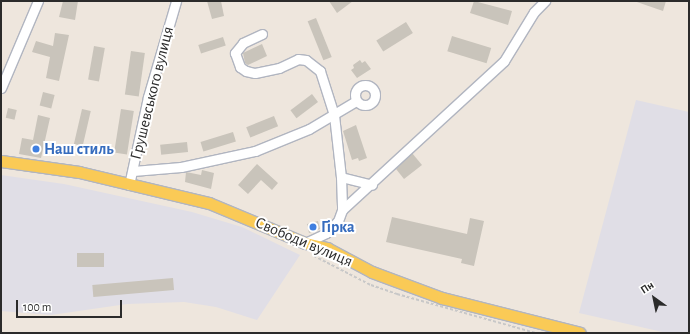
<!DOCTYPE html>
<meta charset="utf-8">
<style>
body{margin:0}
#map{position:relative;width:690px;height:334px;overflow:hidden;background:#eee6dd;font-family:"Alegreya Sans",sans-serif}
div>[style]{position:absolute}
.industrial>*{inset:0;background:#e0dee6}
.building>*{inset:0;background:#c9c4bb;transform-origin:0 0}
.path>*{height:1.5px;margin-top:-0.75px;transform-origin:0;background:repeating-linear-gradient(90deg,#c8c8c8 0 3px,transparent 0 5px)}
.roads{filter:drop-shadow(1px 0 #b1b5c0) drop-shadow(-1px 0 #b1b5c0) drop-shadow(0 1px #b1b5c0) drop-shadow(0 -1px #b1b5c0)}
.minor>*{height:9px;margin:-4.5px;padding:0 4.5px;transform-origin:4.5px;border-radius:4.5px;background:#fff}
.minor>.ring{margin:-4.5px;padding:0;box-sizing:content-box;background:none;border:9px solid #fff;border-radius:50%}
.major>*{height:11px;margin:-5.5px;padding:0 5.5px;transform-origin:5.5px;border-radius:5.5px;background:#faca56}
.dots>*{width:11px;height:11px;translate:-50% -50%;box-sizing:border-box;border:2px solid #fff;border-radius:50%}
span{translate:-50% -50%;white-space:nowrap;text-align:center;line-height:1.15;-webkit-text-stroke:4px #fff;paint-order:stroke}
.street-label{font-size:16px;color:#2b2b2b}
.shop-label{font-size:16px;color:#366cbe;font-weight:700}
.left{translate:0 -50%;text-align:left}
.frame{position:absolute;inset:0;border:2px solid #2b2b2b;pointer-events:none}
.north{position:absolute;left:634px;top:278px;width:40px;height:40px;-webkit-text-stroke:3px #fff;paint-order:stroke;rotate:327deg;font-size:11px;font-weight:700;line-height:16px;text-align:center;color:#2b2b2b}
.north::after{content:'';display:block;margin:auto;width:14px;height:18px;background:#2b2b2b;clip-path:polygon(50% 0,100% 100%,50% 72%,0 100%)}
.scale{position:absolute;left:16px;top:300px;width:106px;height:18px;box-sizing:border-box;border:2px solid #2b2b2b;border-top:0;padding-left:5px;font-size:12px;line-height:14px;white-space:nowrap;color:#2b2b2b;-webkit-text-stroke:3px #fff;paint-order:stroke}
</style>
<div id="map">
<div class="industrial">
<div style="clip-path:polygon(636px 100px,689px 112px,689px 333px,667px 333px,579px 313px)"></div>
<div style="clip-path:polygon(1px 175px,64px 184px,192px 212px,242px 227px,300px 255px,257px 320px,216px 307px,184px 302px,127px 304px,51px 315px,1px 311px)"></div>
</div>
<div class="building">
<div style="clip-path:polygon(63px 1px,78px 1px,75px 20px,59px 17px)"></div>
<div style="clip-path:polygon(207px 1px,221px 1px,224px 16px,212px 19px)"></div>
<div style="clip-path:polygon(329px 1px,353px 1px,337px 13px)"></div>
<div style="clip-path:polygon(474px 1px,512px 11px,508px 25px,470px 13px)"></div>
<div style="clip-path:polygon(634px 1px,666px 1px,663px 11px)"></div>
<div style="left:316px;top:18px;width:42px;height:9px;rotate:68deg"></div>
<div style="left:406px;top:22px;width:13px;height:35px;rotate:58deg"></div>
<div style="clip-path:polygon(55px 33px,69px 35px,59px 81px,46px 78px,50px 57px,32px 52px,36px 41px,53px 46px)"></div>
<div style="left:452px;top:36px;width:41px;height:16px;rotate:17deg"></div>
<div style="left:223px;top:37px;width:9px;height:26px;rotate:72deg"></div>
<div style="clip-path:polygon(262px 44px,267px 56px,248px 65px,245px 63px,243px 53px)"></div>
<div style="left:94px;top:46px;width:11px;height:34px;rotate:10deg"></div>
<div style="left:131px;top:51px;width:14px;height:44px;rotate:8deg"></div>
<div style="clip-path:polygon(360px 60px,362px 63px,365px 61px,371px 69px,357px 78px,351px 70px,354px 68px,353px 65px)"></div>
<div style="left:43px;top:92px;width:12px;height:14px;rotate:14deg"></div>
<div style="left:312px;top:94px;width:10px;height:27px;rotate:53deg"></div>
<div style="left:8px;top:108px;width:9px;height:10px;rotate:13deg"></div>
<div style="left:82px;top:109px;width:9px;height:36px;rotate:13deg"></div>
<div style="left:121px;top:109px;width:13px;height:44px;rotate:9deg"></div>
<div style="clip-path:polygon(38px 115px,50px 118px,41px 158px,19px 154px,22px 138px,33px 140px)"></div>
<div style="left:274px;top:116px;width:11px;height:30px;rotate:68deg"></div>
<div style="clip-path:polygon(356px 125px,367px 158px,359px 161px,358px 158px,352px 160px,343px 131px)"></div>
<div style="left:233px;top:132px;width:10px;height:34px;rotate:73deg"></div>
<div style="left:187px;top:142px;width:10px;height:27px;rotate:84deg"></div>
<div style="clip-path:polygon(412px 153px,422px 165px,404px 179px,396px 169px)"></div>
<div style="clip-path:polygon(257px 164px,278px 183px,272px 190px,261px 180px,248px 194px,238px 185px)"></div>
<div style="clip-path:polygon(202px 170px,214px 173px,211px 189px,185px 182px,186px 172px,201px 175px)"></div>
<div style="clip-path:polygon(392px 217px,467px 234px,470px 218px,484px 221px,474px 266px,461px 263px,462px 259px,386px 242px)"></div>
<div style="clip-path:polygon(318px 221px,320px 229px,309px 233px,307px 224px)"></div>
<div style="left:77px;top:253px;width:27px;height:14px"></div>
<div style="left:173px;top:278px;width:12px;height:81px;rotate:85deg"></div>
</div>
<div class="path">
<div style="left:314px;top:256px;width:64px;rotate:27deg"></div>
<div style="left:371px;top:285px;width:28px;rotate:19deg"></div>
<div style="left:397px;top:294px;width:144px;rotate:15.7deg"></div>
</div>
<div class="roads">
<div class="minor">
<div style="left:262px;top:34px;width:21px;rotate:155deg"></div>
<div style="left:243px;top:43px;width:13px;rotate:129deg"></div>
<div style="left:235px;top:53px;width:15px;rotate:70deg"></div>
<div style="left:240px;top:67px;width:7px;rotate:34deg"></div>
<div style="left:246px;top:71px;width:9px;rotate:13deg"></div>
<div style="left:255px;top:73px;width:25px;rotate:-12deg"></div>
<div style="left:279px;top:68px;width:21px;rotate:-25deg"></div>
<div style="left:298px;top:59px;width:8px;rotate:7deg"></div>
<div style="left:306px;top:60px;width:18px;rotate:38deg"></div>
<div style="left:320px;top:71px;width:46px;rotate:72.3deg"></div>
<div style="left:334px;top:115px;width:62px;rotate:83.6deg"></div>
<div style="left:341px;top:177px;width:33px;rotate:88deg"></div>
<div class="ring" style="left:355px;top:85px;width:11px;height:11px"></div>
<div style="left:1px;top:88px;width:95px;rotate:-67deg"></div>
<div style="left:133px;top:171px;width:48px;rotate:-4.8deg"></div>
<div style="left:181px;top:167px;width:76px;rotate:-12.2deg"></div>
<div style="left:255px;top:151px;width:58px;rotate:-22.2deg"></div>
<div style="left:309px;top:129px;width:55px;rotate:-30.8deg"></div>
<div style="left:341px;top:177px;width:32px;rotate:14deg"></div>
<div style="left:129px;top:185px;width:90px;rotate:-77.8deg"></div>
<div style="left:148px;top:97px;width:100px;rotate:-73.7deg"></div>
<div style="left:305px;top:243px;width:23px;rotate:-25deg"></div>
<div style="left:326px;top:233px;width:17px;rotate:-45deg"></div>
<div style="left:338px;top:221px;width:12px;rotate:-70deg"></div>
<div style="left:342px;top:210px;width:220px;rotate:-42.6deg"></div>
<div style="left:504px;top:61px;width:57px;rotate:-58.5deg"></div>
<div style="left:534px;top:12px;width:16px;rotate:-45deg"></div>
</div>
<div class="major">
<div style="left:1px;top:161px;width:79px;rotate:8deg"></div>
<div style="left:79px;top:172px;width:134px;rotate:13.4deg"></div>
<div style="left:209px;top:203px;width:104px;rotate:22.6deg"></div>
<div style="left:305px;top:243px;width:23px;rotate:13deg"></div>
<div style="left:327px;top:248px;width:51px;rotate:28.1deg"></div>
<div style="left:372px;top:272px;width:75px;rotate:20.4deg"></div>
<div style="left:442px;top:298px;width:142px;rotate:14.2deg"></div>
</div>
</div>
<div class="dots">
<div style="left:36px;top:149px;background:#3f7fe0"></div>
<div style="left:313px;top:227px;background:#3f7fe0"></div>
</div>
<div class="street-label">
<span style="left:152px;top:93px;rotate:-76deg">Грушевського вулиця</span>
<span style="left:304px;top:242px;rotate:23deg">Свободи вулиця</span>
</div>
<div class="shop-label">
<span class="left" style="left:44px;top:149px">Наш стиль</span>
<span class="left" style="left:321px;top:227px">Гірка</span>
</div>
<div class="frame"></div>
<div class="north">Пн</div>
<div class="scale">100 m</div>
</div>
